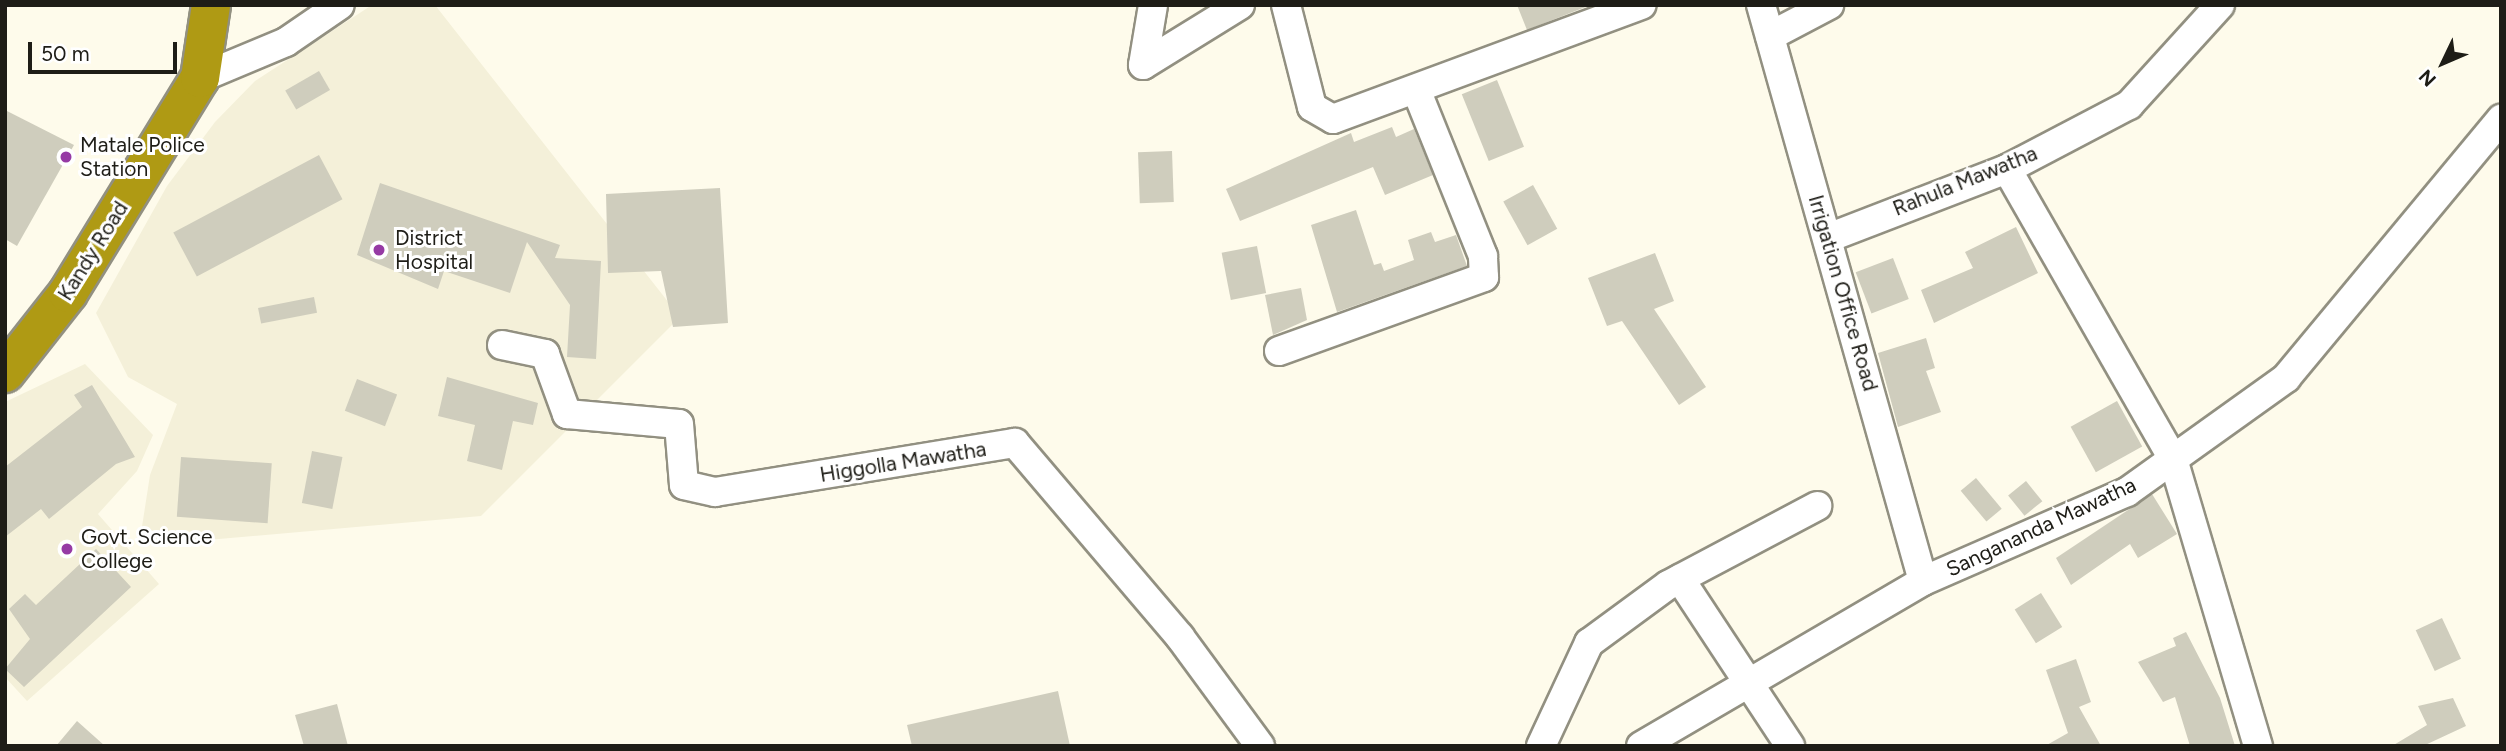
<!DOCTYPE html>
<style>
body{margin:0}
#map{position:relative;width:2506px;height:751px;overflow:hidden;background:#fefbeb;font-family:Figtree,sans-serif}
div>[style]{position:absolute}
.built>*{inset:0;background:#f4f0d9}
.building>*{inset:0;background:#cfcdbd;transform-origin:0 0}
.roads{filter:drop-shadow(2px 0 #929081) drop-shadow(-2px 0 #929081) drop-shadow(0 2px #929081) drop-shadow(0 -2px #929081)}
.minor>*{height:28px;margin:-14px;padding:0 14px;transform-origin:14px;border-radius:14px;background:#fff}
.highway>*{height:38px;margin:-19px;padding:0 19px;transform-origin:19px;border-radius:19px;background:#af9a14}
.dots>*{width:19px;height:19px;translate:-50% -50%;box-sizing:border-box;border:4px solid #fff;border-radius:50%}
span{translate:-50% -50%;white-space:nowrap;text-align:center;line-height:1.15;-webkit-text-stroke:6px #fff;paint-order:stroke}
.poi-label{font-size:21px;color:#1e1d17}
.left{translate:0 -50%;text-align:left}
.street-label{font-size:21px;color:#1e1d17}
.frame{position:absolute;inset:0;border:7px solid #1e1d17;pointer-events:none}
.north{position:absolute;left:2408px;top:28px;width:70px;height:70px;-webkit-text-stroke:5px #fff;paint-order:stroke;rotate:226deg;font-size:19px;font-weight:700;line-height:28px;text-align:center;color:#1e1d17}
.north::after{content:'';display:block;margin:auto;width:24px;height:32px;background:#1e1d17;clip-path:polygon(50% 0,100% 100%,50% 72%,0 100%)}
.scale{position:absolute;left:28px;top:42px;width:149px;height:32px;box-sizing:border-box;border:4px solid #1e1d17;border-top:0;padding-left:9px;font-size:21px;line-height:24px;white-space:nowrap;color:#1e1d17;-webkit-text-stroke:5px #fff;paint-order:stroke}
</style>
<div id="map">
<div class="built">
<div style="clip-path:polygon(372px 5px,435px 5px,680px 317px,481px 516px,139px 546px,150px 475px,177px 404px,128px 377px,96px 313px,167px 186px,215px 122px,255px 81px)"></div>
<div style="clip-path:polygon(85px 364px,153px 435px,137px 471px,98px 514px,159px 584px,27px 701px,5px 677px,5px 402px)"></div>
</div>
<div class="building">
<div style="clip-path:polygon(1517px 5px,1588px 5px,1588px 6px,1527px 30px)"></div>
<div style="left:319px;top:71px;width:22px;height:39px;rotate:60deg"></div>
<div style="left:1497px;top:80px;width:72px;height:38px;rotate:68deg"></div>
<div style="clip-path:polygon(5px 110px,74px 145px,17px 246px,5px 239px)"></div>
<div style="clip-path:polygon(1392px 127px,1396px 137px,1414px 129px,1433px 175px,1385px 195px,1373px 167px,1240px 221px,1226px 189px,1351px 133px,1354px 142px)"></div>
<div style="left:1172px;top:151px;width:51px;height:34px;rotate:88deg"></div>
<div style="left:319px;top:155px;width:50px;height:165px;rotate:62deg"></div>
<div style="clip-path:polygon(380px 183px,560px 245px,555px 258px,601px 261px,596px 359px,567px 357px,570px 305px,527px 242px,510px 293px,444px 271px,438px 289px,357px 255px)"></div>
<div style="left:1533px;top:185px;width:50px;height:34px;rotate:61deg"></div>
<div style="clip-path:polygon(720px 188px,728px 323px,673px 327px,661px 271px,608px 273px,606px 194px)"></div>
<div style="clip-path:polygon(1356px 210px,1374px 265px,1381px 263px,1384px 271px,1414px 260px,1408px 240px,1431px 232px,1435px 242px,1456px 235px,1467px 266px,1337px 312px,1311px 225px)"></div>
<div style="clip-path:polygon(2016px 227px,2038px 273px,1934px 323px,1921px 290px,1973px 268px,1965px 252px)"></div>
<div style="left:1257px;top:246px;width:48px;height:36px;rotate:79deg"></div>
<div style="clip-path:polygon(1655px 253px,1674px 301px,1654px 309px,1706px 387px,1679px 405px,1622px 321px,1607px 326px,1588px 278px)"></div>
<div style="left:1893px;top:258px;width:44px;height:40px;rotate:69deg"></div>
<div style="clip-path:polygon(1301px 288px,1307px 320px,1273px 335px,1265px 295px)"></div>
<div style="left:314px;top:297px;width:16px;height:57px;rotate:79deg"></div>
<div style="clip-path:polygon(1926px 338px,1935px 368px,1926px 371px,1941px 412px,1898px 427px,1878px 353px)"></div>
<div style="clip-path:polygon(447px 377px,538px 403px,533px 425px,513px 421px,502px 470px,467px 461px,475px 425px,438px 416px)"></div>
<div style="left:357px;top:379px;width:43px;height:34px;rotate:21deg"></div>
<div style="clip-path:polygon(92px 385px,135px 457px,116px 464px,49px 519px,41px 509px,5px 537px,5px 467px,82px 407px,74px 395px)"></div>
<div style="left:2117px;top:401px;width:52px;height:53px;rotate:61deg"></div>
<div style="left:312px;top:451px;width:31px;height:53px;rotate:11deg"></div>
<div style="left:181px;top:457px;width:91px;height:60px;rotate:4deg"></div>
<div style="left:1976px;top:478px;width:40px;height:20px;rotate:50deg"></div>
<div style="left:2026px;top:481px;width:26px;height:23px;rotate:51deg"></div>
<div style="clip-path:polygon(2152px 494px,2177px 534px,2138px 558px,2130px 544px,2071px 585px,2056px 558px)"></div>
<div style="clip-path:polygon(96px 549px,131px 587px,24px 687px,5px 669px,30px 639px,9px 609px,25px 594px,36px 605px)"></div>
<div style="left:2041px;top:593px;width:40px;height:31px;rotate:58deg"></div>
<div style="left:2442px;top:618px;width:45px;height:29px;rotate:65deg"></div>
<div style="clip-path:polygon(2186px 632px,2220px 698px,2235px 746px,2190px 746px,2175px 697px,2163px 702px,2138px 662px,2176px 646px,2173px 638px)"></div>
<div style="clip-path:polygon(2076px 659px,2091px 702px,2079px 707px,2101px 746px,2045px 746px,2068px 733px,2046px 670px)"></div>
<div style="clip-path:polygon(1058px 691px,1070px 746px,912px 746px,907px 725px)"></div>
<div style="clip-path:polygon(2453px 698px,2466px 726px,2423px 746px,2392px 746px,2427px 725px,2418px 706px)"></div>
<div style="clip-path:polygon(337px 704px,348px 746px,304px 746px,295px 715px)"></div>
<div style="clip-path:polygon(77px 721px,105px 746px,56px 746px)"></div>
</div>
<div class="roads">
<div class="minor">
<div style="left:1286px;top:5px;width:105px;rotate:75.7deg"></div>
<div style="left:1312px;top:107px;width:24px;rotate:30deg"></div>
<div style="left:1333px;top:119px;width:329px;rotate:-20.3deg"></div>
<div style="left:1761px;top:5px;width:598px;rotate:74.29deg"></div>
<div style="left:1770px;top:36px;width:67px;rotate:-27.7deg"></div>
<div style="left:1143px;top:65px;width:114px;rotate:-31.7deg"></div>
<div style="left:1143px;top:65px;width:61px;rotate:-80.5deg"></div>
<div style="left:200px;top:78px;width:93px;rotate:-22.7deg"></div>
<div style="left:286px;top:42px;width:65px;rotate:-34.4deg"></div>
<div style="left:2007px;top:169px;width:334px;rotate:60.2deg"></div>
<div style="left:2173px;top:459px;width:299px;rotate:73.5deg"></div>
<div style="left:1828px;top:238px;width:192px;rotate:-21.1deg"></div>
<div style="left:2007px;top:169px;width:138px;rotate:-27.7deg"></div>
<div style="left:2129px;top:105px;width:135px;rotate:-47.7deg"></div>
<div style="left:502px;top:345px;width:44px;rotate:11.8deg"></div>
<div style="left:545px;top:354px;width:64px;rotate:69.9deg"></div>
<div style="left:567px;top:414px;width:112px;rotate:5.1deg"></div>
<div style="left:679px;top:424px;width:61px;rotate:85.3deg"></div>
<div style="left:684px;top:485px;width:32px;rotate:13deg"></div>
<div style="left:715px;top:492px;width:304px;rotate:-9.3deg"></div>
<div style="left:1015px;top:443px;width:255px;rotate:49.6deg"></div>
<div style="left:1180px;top:637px;width:135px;rotate:53.7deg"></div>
<div style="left:1279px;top:351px;width:218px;rotate:-19.8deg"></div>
<div style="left:1484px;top:277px;width:21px;rotate:-93deg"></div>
<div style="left:1483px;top:256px;width:180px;rotate:-111.9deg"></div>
<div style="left:1680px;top:579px;width:200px;rotate:56.6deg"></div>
<div style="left:1541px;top:746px;width:114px;rotate:-65deg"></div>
<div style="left:1589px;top:643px;width:98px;rotate:-36.3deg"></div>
<div style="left:1668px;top:585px;width:169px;rotate:-27.9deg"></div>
<div style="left:1641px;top:746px;width:327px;rotate:-30.3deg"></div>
<div style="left:1923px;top:581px;width:223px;rotate:-23.6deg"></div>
<div style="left:2127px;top:492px;width:196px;rotate:-35.6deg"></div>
<div style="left:2286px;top:378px;width:337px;rotate:-50.3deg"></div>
</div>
<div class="highway">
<div style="left:5px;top:373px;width:102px;rotate:-51.8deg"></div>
<div style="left:68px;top:293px;width:252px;rotate:-58.5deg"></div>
<div style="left:200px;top:78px;width:74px;rotate:-81.4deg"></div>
</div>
</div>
<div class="dots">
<div style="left:66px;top:157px;background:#963aa4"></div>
<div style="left:379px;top:250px;background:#963aa4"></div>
<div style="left:67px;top:549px;background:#963aa4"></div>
</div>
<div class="poi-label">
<span class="left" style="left:80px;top:157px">Matale Police<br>Station</span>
<span class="left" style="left:395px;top:250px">District<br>Hospital</span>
<span class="left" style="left:81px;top:549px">Govt. Science<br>College</span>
</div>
<div class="street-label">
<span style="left:1965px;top:181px;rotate:-22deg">Rahula Mawatha</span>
<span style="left:93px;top:251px;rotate:-58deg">Kandy Road</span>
<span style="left:1843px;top:293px;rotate:74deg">Irrigation Office Road</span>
<span style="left:903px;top:462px;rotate:-9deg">Higgolla Mawatha</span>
<span style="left:2041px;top:527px;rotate:-25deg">Sangananda Mawatha</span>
</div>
<div class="frame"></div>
<div class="north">N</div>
<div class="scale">50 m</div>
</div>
